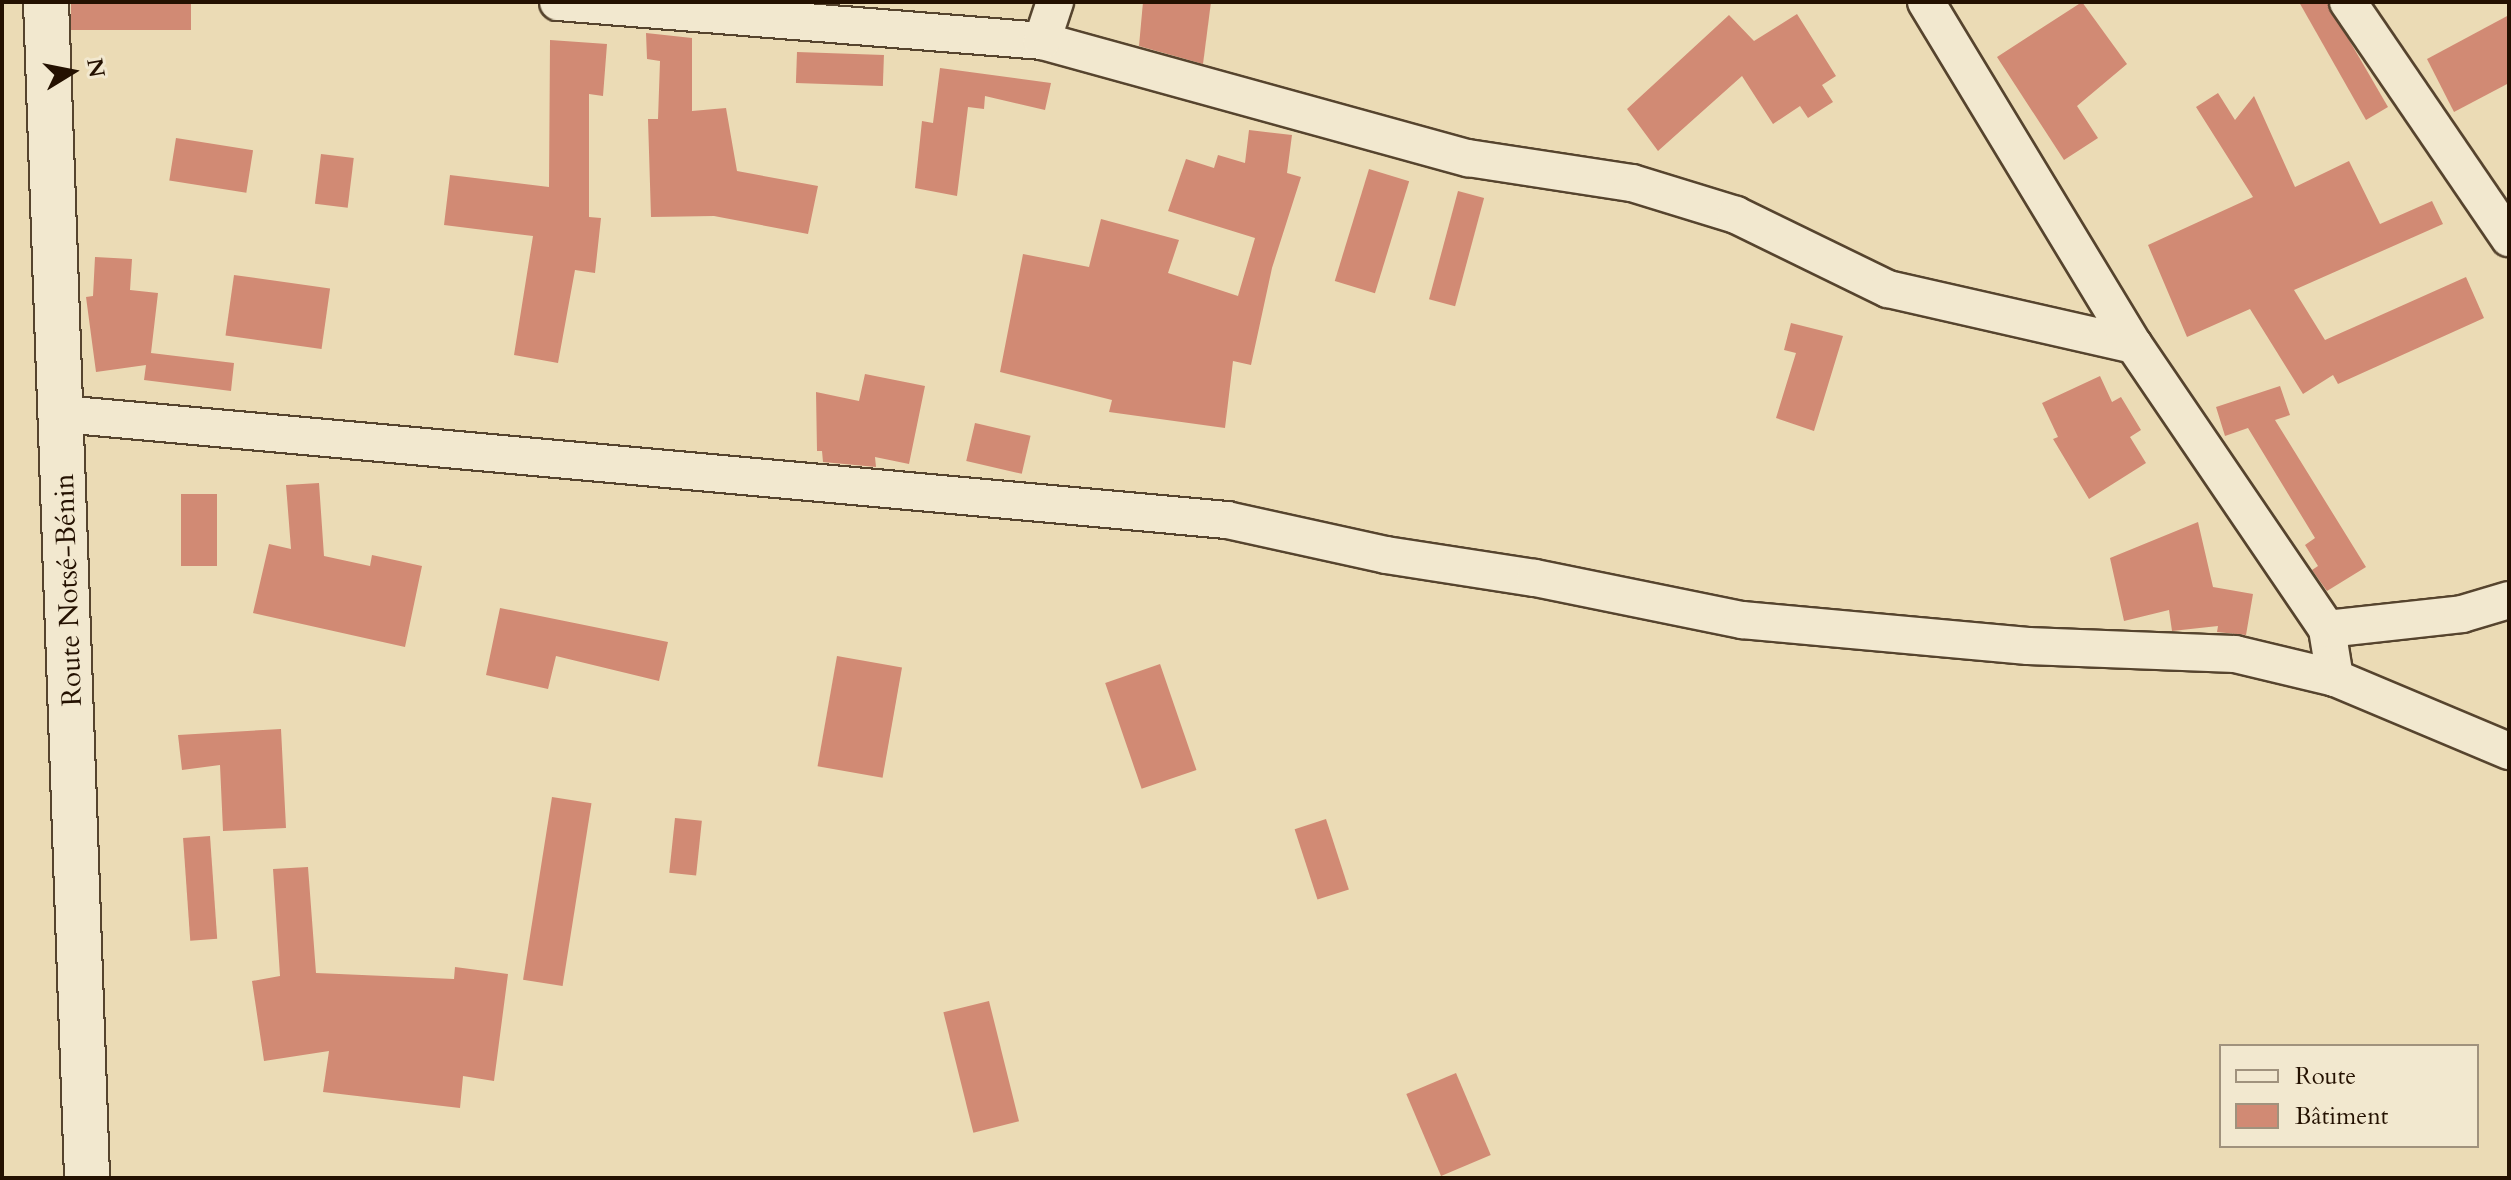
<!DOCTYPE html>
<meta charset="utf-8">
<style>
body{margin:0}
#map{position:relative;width:2511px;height:1180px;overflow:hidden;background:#ebdbb5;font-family:Cardo,serif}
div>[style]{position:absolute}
.building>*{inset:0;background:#d18a74;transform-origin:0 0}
.roads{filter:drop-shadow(2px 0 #56442e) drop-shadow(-2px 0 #56442e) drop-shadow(0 2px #56442e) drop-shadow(0 -2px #56442e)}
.street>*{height:36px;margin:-18px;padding:0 18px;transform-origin:18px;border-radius:18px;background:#f2e8cf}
.secondary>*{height:44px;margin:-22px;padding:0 22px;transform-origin:22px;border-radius:22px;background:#f2e8cf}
span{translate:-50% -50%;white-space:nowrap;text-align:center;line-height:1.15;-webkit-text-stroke:6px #f2e8cf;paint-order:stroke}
.street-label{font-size:28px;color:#241101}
.frame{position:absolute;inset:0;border:4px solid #241101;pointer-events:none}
.legend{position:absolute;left:2219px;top:1044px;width:260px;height:104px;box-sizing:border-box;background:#f2e8cf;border:2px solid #a0927d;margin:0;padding:10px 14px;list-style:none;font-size:24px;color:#241101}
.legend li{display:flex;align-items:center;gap:16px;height:40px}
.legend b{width:40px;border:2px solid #a0927d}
.north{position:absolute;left:32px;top:32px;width:80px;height:80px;-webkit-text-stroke:6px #f2e8cf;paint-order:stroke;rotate:80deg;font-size:22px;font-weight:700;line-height:32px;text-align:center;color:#241101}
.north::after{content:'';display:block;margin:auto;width:28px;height:36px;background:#241101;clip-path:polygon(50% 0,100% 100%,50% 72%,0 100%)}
</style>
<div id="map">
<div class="building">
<div style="left:71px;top:2px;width:120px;height:28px"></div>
<div style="clip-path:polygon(1143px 2px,1211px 2px,1203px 64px,1139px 46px)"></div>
<div style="clip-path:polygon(2082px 2px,2127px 64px,2077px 106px,2098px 138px,2064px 160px,1997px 57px)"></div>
<div style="clip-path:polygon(2299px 2px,2327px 2px,2388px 107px,2366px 120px)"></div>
<div style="clip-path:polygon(1797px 14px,1836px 76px,1822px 85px,1833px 102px,1808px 118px,1800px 106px,1773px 124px,1742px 76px,1658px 151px,1627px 109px,1729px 15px,1754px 41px)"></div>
<div style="clip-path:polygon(2509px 15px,2509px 83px,2454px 112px,2427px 59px)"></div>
<div style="clip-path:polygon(646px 33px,692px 38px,692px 111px,726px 108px,737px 171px,818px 186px,808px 234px,714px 216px,651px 217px,648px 119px,658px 119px,660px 61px,647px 59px)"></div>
<div style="clip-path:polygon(550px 40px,607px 44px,603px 96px,589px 94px,589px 217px,601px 218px,595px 273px,575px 270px,558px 363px,514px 355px,533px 236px,444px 225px,450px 175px,549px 187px)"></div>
<div style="left:797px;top:52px;width:87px;height:31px;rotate:2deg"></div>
<div style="clip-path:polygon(940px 68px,1051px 83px,1045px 110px,985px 96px,984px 109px,968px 107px,957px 196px,915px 188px,922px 121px,933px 123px)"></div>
<div style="clip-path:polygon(2218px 93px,2235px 120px,2254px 96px,2295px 187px,2349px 161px,2380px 224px,2432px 201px,2443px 224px,2294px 290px,2325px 340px,2466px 277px,2484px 318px,2338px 384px,2333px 375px,2303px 394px,2250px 309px,2187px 337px,2148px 245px,2253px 197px,2196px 107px)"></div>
<div style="clip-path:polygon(1249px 130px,1292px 135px,1287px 173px,1301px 177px,1272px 268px,1251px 365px,1233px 361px,1225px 428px,1109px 412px,1112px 400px,1000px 372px,1023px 254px,1089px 267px,1101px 219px,1179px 240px,1168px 273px,1238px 296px,1255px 238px,1168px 211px,1186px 159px,1214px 168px,1218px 155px,1245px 163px)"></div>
<div style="left:176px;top:138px;width:78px;height:43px;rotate:9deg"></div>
<div style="left:321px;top:154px;width:33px;height:50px;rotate:7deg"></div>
<div style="left:1369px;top:169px;width:42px;height:117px;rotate:17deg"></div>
<div style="left:1458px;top:191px;width:27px;height:112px;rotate:15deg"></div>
<div style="clip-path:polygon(95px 257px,132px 259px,130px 290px,158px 293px,151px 353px,234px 363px,231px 391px,144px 380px,146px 365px,96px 372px,86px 297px,93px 296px)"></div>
<div style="left:234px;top:275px;width:97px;height:61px;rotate:8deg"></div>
<div style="clip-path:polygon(1791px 323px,1843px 336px,1814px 431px,1776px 418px,1796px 353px,1784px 350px)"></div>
<div style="clip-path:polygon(865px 374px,925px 386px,909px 464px,875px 457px,876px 467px,823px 462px,822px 451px,817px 451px,816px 392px,859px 401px)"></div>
<div style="clip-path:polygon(2100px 376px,2112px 402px,2121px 397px,2141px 430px,2130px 437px,2146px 463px,2089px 499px,2053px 439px,2058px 437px,2042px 403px)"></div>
<div style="clip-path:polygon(2280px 386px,2290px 415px,2275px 420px,2366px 567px,2327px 591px,2312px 570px,2318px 566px,2305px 545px,2315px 538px,2248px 428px,2225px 436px,2216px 407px)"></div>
<div style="left:975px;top:423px;width:57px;height:39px;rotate:13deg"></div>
<div style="clip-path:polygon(319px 483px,324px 556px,370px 566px,372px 555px,422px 566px,405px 647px,253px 613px,269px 544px,291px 549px,286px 485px)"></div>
<div style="left:181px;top:494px;width:36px;height:72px"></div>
<div style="clip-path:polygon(2198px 522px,2213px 587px,2253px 594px,2246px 635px,2217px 632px,2218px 626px,2172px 631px,2169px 610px,2124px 621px,2110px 558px)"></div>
<div style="clip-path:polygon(500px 608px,668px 642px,659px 681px,556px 656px,548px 689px,486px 675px)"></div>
<div style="left:837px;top:656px;width:66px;height:112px;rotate:10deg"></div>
<div style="left:1160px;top:664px;width:112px;height:58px;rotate:71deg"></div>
<div style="clip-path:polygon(281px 729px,286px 828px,223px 831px,220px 765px,182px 770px,178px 735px)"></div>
<div style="left:552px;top:797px;width:40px;height:185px;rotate:9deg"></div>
<div style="left:675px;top:818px;width:27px;height:55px;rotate:6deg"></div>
<div style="left:1326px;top:819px;width:74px;height:33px;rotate:72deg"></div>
<div style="left:210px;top:836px;width:103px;height:27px;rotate:86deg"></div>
<div style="clip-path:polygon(308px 867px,316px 973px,454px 979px,455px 967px,508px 974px,494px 1081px,463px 1076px,460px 1108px,323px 1092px,329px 1051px,264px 1061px,252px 981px,280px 976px,273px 869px)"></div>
<div style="left:989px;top:1001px;width:124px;height:47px;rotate:76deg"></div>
<div style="left:1456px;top:1073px;width:89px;height:54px;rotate:67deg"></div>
</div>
<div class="roads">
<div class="street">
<div style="left:558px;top:2px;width:486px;rotate:4.6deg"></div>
<div style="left:1042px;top:41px;width:442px;rotate:15.4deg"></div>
<div style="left:1468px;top:158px;width:166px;rotate:8.7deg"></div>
<div style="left:1632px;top:183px;width:109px;rotate:17.1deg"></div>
<div style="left:1736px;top:215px;width:169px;rotate:26deg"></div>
<div style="left:1888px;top:289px;width:252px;rotate:12.8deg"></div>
<div style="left:1926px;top:2px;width:401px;rotate:58.8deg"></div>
<div style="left:2134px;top:345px;width:343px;rotate:55.8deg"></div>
<div style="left:2327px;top:629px;width:50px;rotate:80.7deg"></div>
<div style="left:2348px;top:2px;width:286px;rotate:55.7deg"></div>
<div style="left:1042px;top:41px;width:41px;rotate:-71.6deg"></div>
<div style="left:62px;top:414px;width:1170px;rotate:5.2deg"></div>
<div style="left:1227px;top:520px;width:163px;rotate:12.4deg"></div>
<div style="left:1386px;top:555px;width:151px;rotate:8.8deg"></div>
<div style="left:1535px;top:578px;width:211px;rotate:11.5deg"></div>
<div style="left:1742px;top:620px;width:287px;rotate:5.2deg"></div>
<div style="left:2028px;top:646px;width:207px;rotate:2.2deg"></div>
<div style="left:2235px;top:654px;width:103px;rotate:13.5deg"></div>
<div style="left:2335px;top:678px;width:189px;rotate:22.8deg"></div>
<div style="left:2327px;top:629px;width:136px;rotate:-6.3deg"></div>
<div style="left:2462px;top:614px;width:49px;rotate:-16.6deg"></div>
</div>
<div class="secondary">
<div style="left:46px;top:2px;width:1177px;rotate:88deg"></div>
</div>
</div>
<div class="street-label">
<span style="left:68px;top:590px;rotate:-92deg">Route Notsé-Bénin</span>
</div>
<div class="frame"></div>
<ul class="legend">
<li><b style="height:10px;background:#f2e8cf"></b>Route</li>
<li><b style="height:22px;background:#d18a74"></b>Bâtiment</li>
</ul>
<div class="north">N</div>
</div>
